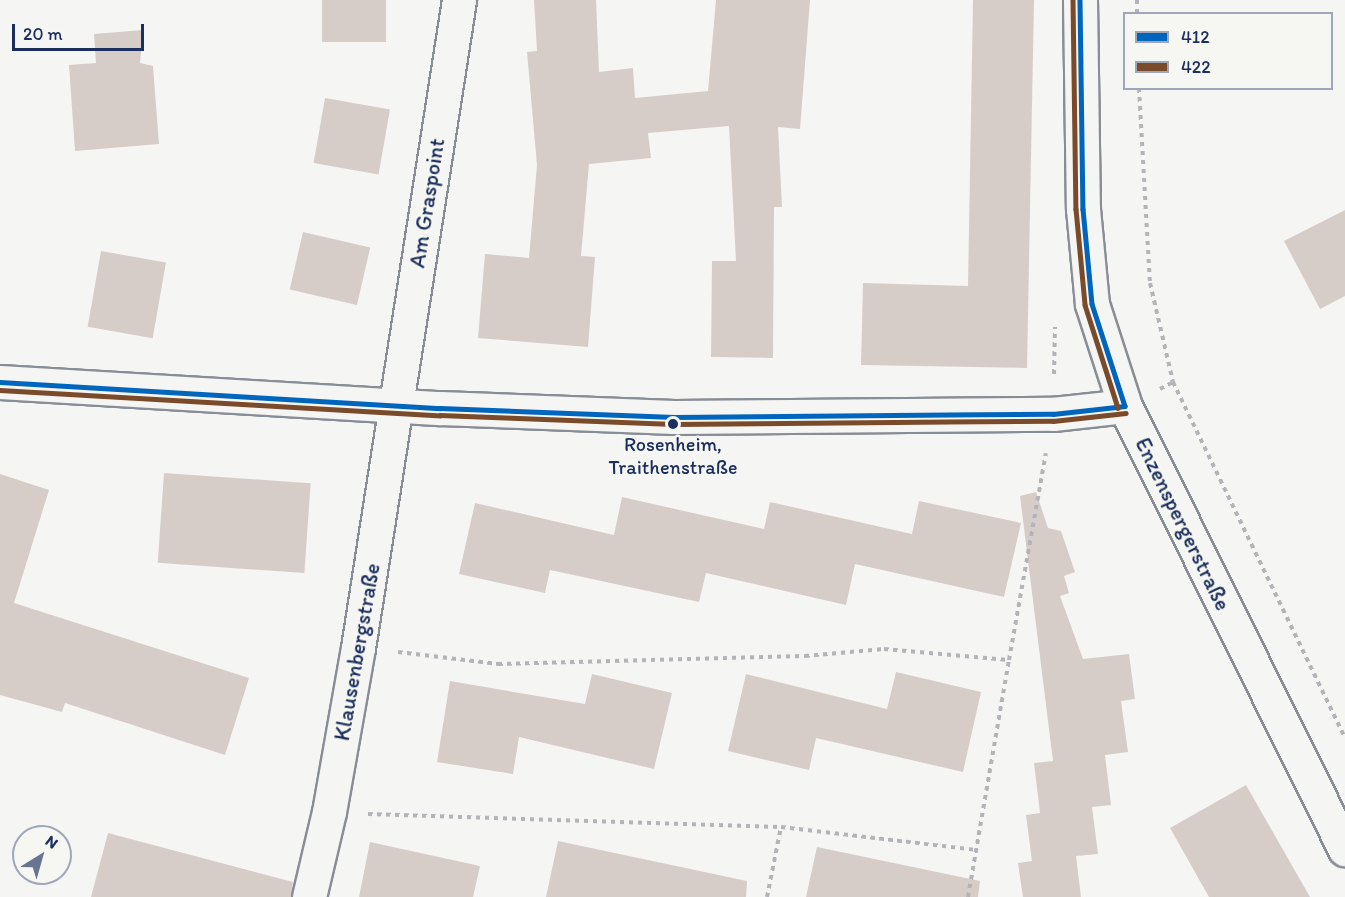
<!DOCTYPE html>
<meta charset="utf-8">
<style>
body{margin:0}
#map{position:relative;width:1345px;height:897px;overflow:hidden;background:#f5f5f3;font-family:Itim,sans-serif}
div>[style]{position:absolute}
.building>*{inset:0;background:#d7cdc8;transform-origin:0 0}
.path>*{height:4px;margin-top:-2px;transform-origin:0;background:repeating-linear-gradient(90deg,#b2b4b9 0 4.5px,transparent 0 9px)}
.roads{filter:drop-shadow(2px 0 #898d95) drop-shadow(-2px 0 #898d95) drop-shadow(0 2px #898d95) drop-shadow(0 -2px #898d95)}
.street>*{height:33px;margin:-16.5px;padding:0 16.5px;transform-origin:16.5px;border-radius:16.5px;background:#f5f5f3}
.secondary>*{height:33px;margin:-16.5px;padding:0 16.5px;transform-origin:16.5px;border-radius:16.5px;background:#f5f5f3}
.bus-1>*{height:4.5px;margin:-2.25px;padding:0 2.25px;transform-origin:2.25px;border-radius:2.25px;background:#0065bd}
.bus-2>*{height:4.5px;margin:-2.25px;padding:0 2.25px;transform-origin:2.25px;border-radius:2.25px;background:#7a4b2a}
.dots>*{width:16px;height:16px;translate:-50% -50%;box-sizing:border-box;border:3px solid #f6f6f2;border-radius:50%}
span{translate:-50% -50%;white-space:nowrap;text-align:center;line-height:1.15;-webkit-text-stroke:5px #f6f6f2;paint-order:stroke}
.bus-label{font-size:20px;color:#1b2f5e}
.street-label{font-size:22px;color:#1b2f5e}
.legend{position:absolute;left:1123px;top:12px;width:210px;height:78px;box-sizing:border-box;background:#f6f6f2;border:2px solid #9ea6b7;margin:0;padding:8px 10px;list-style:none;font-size:18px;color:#1b2f5e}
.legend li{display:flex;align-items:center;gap:12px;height:30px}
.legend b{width:30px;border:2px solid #9ea6b7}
.north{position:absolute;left:12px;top:825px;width:60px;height:60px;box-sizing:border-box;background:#f6f6f2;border:2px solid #9ea6b7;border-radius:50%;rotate:37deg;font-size:16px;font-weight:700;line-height:24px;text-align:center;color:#1b2f5e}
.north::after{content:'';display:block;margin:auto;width:21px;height:27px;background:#677492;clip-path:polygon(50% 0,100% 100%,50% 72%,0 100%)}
.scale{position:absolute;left:12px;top:24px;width:132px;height:27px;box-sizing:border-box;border:3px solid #1b2f5e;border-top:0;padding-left:8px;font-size:18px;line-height:21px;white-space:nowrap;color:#1b2f5e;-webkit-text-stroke:4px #f6f6f2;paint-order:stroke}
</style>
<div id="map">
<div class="building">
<div style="left:322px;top:0;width:64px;height:42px"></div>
<div style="clip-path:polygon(534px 0,596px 0,599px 72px,633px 68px,635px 98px,708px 91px,716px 0,810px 0,800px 129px,778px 127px,782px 207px,774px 207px,773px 358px,711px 357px,712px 261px,736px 261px,729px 126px,648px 133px,651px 158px,589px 164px,581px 256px,595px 257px,588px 347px,478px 338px,485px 254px,529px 258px,537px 165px,527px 52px,537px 51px)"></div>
<div style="clip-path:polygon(973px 0,1034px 0,1027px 368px,861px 365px,863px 283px,968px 286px)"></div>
<div style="clip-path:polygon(143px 30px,140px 63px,153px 66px,159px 144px,75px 151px,69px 65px,96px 63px,94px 34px)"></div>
<div style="left:325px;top:98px;width:66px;height:66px;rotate:10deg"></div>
<div style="clip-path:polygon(1345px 210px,1345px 296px,1320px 309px,1284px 241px)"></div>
<div style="left:303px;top:232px;width:69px;height:59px;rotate:13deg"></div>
<div style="left:101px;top:251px;width:66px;height:77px;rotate:10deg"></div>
<div style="left:164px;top:473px;width:147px;height:90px;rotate:4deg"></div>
<div style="clip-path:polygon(0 474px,49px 490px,14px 603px,249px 678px,225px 755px,65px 703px,62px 712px,0 695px)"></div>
<div style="clip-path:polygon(1036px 492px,1048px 528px,1061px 531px,1075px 572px,1064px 576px,1069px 593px,1060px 596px,1083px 659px,1129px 654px,1135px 699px,1121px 701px,1128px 752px,1105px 755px,1111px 805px,1092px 807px,1098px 854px,1076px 856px,1081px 897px,1023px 897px,1018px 863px,1032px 861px,1026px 815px,1040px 813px,1034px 763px,1053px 761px,1020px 496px)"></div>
<div style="clip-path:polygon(622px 497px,764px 529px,770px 502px,912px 534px,919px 501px,1021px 523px,1004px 597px,855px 564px,846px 605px,706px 573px,699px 602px,550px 570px,545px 593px,459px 574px,475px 503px,614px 535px)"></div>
<div style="clip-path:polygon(896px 672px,981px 692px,963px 772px,816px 738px,809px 770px,728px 751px,746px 674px,887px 709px)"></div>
<div style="clip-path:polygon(592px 674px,672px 693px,654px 769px,519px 737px,513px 774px,437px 762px,450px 681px,585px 704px)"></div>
<div style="clip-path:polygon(1246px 785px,1310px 897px,1209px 897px,1170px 828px)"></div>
<div style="clip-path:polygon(108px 833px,293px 882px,291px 897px,91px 897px)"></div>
<div style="clip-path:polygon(558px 841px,747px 881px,746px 897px,546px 897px)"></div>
<div style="clip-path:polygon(370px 842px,480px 866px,473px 897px,359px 897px)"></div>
<div style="clip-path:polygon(817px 847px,980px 881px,978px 897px,806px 897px)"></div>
</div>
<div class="path">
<div style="left:1137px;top:0;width:14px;rotate:90deg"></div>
<div style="left:1139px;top:88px;width:195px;rotate:86.8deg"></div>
<div style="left:1150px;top:283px;width:102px;rotate:76.9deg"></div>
<div style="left:1173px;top:382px;width:395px;rotate:64.2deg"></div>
<div style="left:1054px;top:374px;width:47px;rotate:-88.8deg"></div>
<div style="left:1160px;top:389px;width:15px;rotate:-28deg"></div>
<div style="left:398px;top:652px;width:101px;rotate:6.8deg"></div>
<div style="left:498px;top:664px;width:307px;rotate:-1.5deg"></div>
<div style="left:805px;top:656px;width:79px;rotate:-5.1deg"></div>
<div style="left:884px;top:649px;width:125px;rotate:5deg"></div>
<div style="left:1009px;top:660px;width:210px;rotate:-79.9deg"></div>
<div style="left:368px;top:814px;width:413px;rotate:1.8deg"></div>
<div style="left:767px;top:897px;width:71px;rotate:-78.7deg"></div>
<div style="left:781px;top:827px;width:196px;rotate:6.7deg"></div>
<div style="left:968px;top:897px;width:241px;rotate:-80.2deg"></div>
</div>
<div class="roads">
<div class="street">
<div style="left:0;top:382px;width:441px;rotate:3.4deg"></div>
<div style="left:440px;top:408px;width:234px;rotate:2.2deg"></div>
<div style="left:674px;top:417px;width:379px;rotate:-0.5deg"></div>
<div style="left:1053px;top:414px;width:72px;rotate:-6.3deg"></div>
<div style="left:309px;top:897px;width:87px;rotate:-76.8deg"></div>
<div style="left:329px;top:812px;width:167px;rotate:-80deg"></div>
<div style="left:358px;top:648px;width:656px;rotate:-81.14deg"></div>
</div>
<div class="secondary">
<div style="left:1080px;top:0;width:209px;rotate:89.2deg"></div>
<div style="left:1083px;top:209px;width:95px;rotate:84.6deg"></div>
<div style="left:1092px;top:304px;width:107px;rotate:72.1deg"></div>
<div style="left:1125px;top:406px;width:495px;rotate:63.6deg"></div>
</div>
</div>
<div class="bus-1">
<div style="left:1080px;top:0;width:209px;rotate:89.2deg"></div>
<div style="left:1083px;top:209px;width:95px;rotate:84.6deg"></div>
<div style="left:1092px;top:304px;width:107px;rotate:72.1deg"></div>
<div style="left:0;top:382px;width:441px;rotate:3.4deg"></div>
<div style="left:440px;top:408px;width:234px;rotate:2.2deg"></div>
<div style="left:674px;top:417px;width:379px;rotate:-0.5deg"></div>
<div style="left:1053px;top:414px;width:72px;rotate:-6.3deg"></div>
</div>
<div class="bus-2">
<div style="left:1073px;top:0;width:209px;rotate:89.2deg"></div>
<div style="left:1076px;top:209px;width:96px;rotate:84.6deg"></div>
<div style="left:1085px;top:305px;width:108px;rotate:72.2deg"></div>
<div style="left:0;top:390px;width:441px;rotate:3.3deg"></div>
<div style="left:440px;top:415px;width:234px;rotate:2.2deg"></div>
<div style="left:674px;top:424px;width:379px;rotate:-0.5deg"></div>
<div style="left:1053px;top:421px;width:73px;rotate:-6.3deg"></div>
</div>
<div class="dots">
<div style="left:673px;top:424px;background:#1b2f5e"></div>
</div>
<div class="bus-label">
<span style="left:673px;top:456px">Rosenheim,<br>Traithenstraße</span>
</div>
<div class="street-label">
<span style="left:427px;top:203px;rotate:-81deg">Am Graspoint</span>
<span style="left:1183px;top:524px;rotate:64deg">Enzenspergerstraße</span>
<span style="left:357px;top:652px;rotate:-80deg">Klausenbergstraße</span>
</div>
<ul class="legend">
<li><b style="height:8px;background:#0065bd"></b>412</li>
<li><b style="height:8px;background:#7a4b2a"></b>422</li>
</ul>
<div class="north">N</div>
<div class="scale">20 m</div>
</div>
